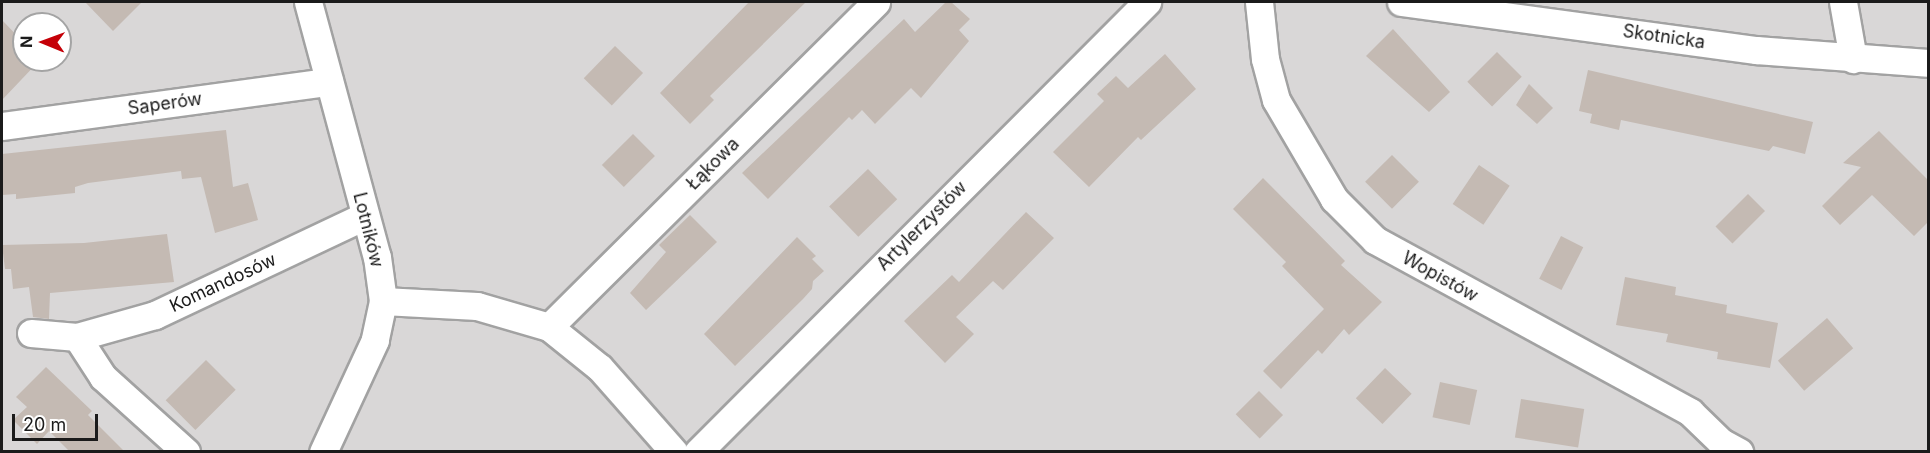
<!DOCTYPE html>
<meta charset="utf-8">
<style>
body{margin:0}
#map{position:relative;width:1930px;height:453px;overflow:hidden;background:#ede8df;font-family:Inter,sans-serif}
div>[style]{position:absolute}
.residential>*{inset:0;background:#d9d7d7}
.building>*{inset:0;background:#c4bab3;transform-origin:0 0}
.roads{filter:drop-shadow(2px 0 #a2a2a2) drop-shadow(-2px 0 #a2a2a2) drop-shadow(0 2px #a2a2a2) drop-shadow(0 -2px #a2a2a2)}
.minor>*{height:27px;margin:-13.5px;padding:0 13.5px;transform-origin:13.5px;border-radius:13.5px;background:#fff}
span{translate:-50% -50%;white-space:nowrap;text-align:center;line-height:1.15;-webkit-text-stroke:5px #fff;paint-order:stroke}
.street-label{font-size:18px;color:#1b1b1b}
.frame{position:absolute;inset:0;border:3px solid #1b1b1b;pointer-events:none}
.north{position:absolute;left:12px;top:12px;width:60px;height:60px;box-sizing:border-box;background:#fff;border:2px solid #a4a4a4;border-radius:50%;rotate:271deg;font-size:16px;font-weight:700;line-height:24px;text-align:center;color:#1b1b1b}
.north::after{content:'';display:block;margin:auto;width:21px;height:27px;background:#c50008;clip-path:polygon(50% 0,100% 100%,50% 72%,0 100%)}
.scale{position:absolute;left:12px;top:414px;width:86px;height:27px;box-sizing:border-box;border:3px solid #1b1b1b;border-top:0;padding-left:8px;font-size:18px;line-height:21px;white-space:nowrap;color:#1b1b1b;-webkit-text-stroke:4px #fff;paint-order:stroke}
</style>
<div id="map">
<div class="residential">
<div style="clip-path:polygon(evenodd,2px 2px,1928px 2px,1928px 451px,2px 451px,2px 2px,24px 24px,60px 24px,60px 60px,24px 60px,24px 24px)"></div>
</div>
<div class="building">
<div style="clip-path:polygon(85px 2px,142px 2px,113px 31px)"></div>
<div style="clip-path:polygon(749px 2px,806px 2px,710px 96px,714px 100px,690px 124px,660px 93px)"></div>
<div style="clip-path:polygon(946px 2px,951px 2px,970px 19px,959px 30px,969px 41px,921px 98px,911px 88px,875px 124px,862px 110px,852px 120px,849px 117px,768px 199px,742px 173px,904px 19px,915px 32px)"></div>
<div style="clip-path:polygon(2px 20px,24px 43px,24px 60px,40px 60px,2px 100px)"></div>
<div style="clip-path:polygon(1393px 29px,1450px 92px,1429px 112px,1366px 56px)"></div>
<div style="left:615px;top:46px;width:39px;height:45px;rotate:44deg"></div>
<div style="left:1497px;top:52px;width:35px;height:42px;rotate:45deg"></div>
<div style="clip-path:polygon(1165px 54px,1196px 89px,1141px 140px,1138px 137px,1089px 187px,1053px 152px,1104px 101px,1097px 94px,1116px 76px,1128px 88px)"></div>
<div style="clip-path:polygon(1588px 70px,1813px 122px,1805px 154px,1773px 146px,1769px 151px,1621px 120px,1619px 130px,1590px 123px,1592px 114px,1579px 111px)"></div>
<div style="clip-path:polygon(1529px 84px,1553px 108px,1537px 124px,1516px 105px)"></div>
<div style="clip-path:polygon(226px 130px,233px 187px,248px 183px,258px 220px,215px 233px,201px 177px,182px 179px,181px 171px,88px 183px,75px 187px,75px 193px,16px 199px,16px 194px,2px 195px,2px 154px)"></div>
<div style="clip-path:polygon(1879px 131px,1929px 181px,1929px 221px,1914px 236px,1872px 195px,1840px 225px,1822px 206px,1861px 167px,1843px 163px)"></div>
<div style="left:633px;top:134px;width:31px;height:44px;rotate:45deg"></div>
<div style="left:1392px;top:155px;width:38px;height:38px;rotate:45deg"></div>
<div style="left:1479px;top:165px;width:37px;height:47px;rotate:34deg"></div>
<div style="left:868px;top:169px;width:42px;height:54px;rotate:46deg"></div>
<div style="clip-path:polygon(1263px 178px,1345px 261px,1341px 265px,1382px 302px,1349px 335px,1344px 329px,1322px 354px,1318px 350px,1281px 389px,1263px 371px,1324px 309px,1282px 266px,1286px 262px,1233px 209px)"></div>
<div style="left:1748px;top:194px;width:24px;height:46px;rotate:45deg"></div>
<div style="clip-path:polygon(1026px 212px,1054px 238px,1003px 290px,993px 281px,956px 317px,974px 334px,945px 363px,904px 321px,952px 275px,959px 282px)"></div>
<div style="clip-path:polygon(690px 215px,717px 242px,646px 310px,630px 293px,666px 252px,659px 245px)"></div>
<div style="clip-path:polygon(167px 234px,174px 282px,50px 293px,49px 319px,33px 317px,29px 287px,13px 289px,11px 269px,5px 269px,2px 245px,84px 243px)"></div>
<div style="left:1561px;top:236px;width:25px;height:48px;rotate:27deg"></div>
<div style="clip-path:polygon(797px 237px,816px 256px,812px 259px,824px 271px,813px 281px,812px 289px,803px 299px,735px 366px,704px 334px)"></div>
<div style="clip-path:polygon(1625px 277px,1676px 287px,1675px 295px,1727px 305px,1726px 313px,1778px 323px,1770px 368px,1717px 359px,1718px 352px,1666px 342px,1668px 334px,1616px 325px)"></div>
<div style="left:1827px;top:318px;width:40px;height:65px;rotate:49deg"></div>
<div style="left:206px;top:360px;width:42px;height:57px;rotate:45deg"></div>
<div style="clip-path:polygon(46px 367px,92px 411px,88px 415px,125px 452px,70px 452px,49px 431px,37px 444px,13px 420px,27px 407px,16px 397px)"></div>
<div style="left:1385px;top:368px;width:37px;height:42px;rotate:44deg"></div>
<div style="left:1440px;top:382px;width:38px;height:36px;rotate:12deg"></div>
<div style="left:1259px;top:391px;width:34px;height:33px;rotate:45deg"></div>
<div style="left:1521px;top:399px;width:64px;height:39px;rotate:9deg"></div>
</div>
<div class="roads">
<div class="minor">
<div style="left:308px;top:2px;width:264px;rotate:74.9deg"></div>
<div style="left:377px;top:257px;width:44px;rotate:82.2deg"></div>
<div style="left:383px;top:301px;width:40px;rotate:102deg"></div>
<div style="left:375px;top:340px;width:123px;rotate:114.9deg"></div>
<div style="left:1259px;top:2px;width:57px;rotate:84deg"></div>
<div style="left:1265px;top:59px;width:42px;rotate:75deg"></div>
<div style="left:1276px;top:100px;width:115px;rotate:59.6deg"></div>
<div style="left:1334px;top:199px;width:58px;rotate:45deg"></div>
<div style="left:1375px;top:240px;width:359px;rotate:28.6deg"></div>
<div style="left:1690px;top:412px;width:43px;rotate:44.1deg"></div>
<div style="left:1721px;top:442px;width:21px;rotate:29deg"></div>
<div style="left:1401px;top:2px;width:358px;rotate:7.7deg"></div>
<div style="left:1756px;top:50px;width:172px;rotate:4.3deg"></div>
<div style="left:1843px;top:2px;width:58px;rotate:80deg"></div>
<div style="left:2px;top:126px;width:330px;rotate:-7.7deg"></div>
<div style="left:383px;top:301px;width:94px;rotate:3deg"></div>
<div style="left:477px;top:306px;width:75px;rotate:16.3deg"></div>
<div style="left:549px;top:327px;width:65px;rotate:38.8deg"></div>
<div style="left:600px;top:368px;width:112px;rotate:48.6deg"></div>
<div style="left:549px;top:327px;width:461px;rotate:-44.8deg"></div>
<div style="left:31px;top:333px;width:46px;rotate:5deg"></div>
<div style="left:77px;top:337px;width:81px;rotate:-15.8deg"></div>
<div style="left:155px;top:315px;width:231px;rotate:-25.3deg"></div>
<div style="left:77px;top:337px;width:48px;rotate:57deg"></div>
<div style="left:103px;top:377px;width:112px;rotate:42.1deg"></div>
<div style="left:698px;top:452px;width:636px;rotate:-45.06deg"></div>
</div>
</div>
<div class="street-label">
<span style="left:1664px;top:37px;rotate:8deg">Skotnicka</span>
<span style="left:165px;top:104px;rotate:-8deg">Saperów</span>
<span style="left:713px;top:164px;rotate:-45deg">Łąkowa</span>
<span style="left:922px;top:226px;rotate:-45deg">Artylerzystów</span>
<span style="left:368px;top:230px;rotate:76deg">Lotników</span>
<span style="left:1440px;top:277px;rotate:29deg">Wopistów</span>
<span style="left:223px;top:283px;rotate:-25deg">Komandosów</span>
</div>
<div class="frame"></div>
<div class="north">N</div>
<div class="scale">20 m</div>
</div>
